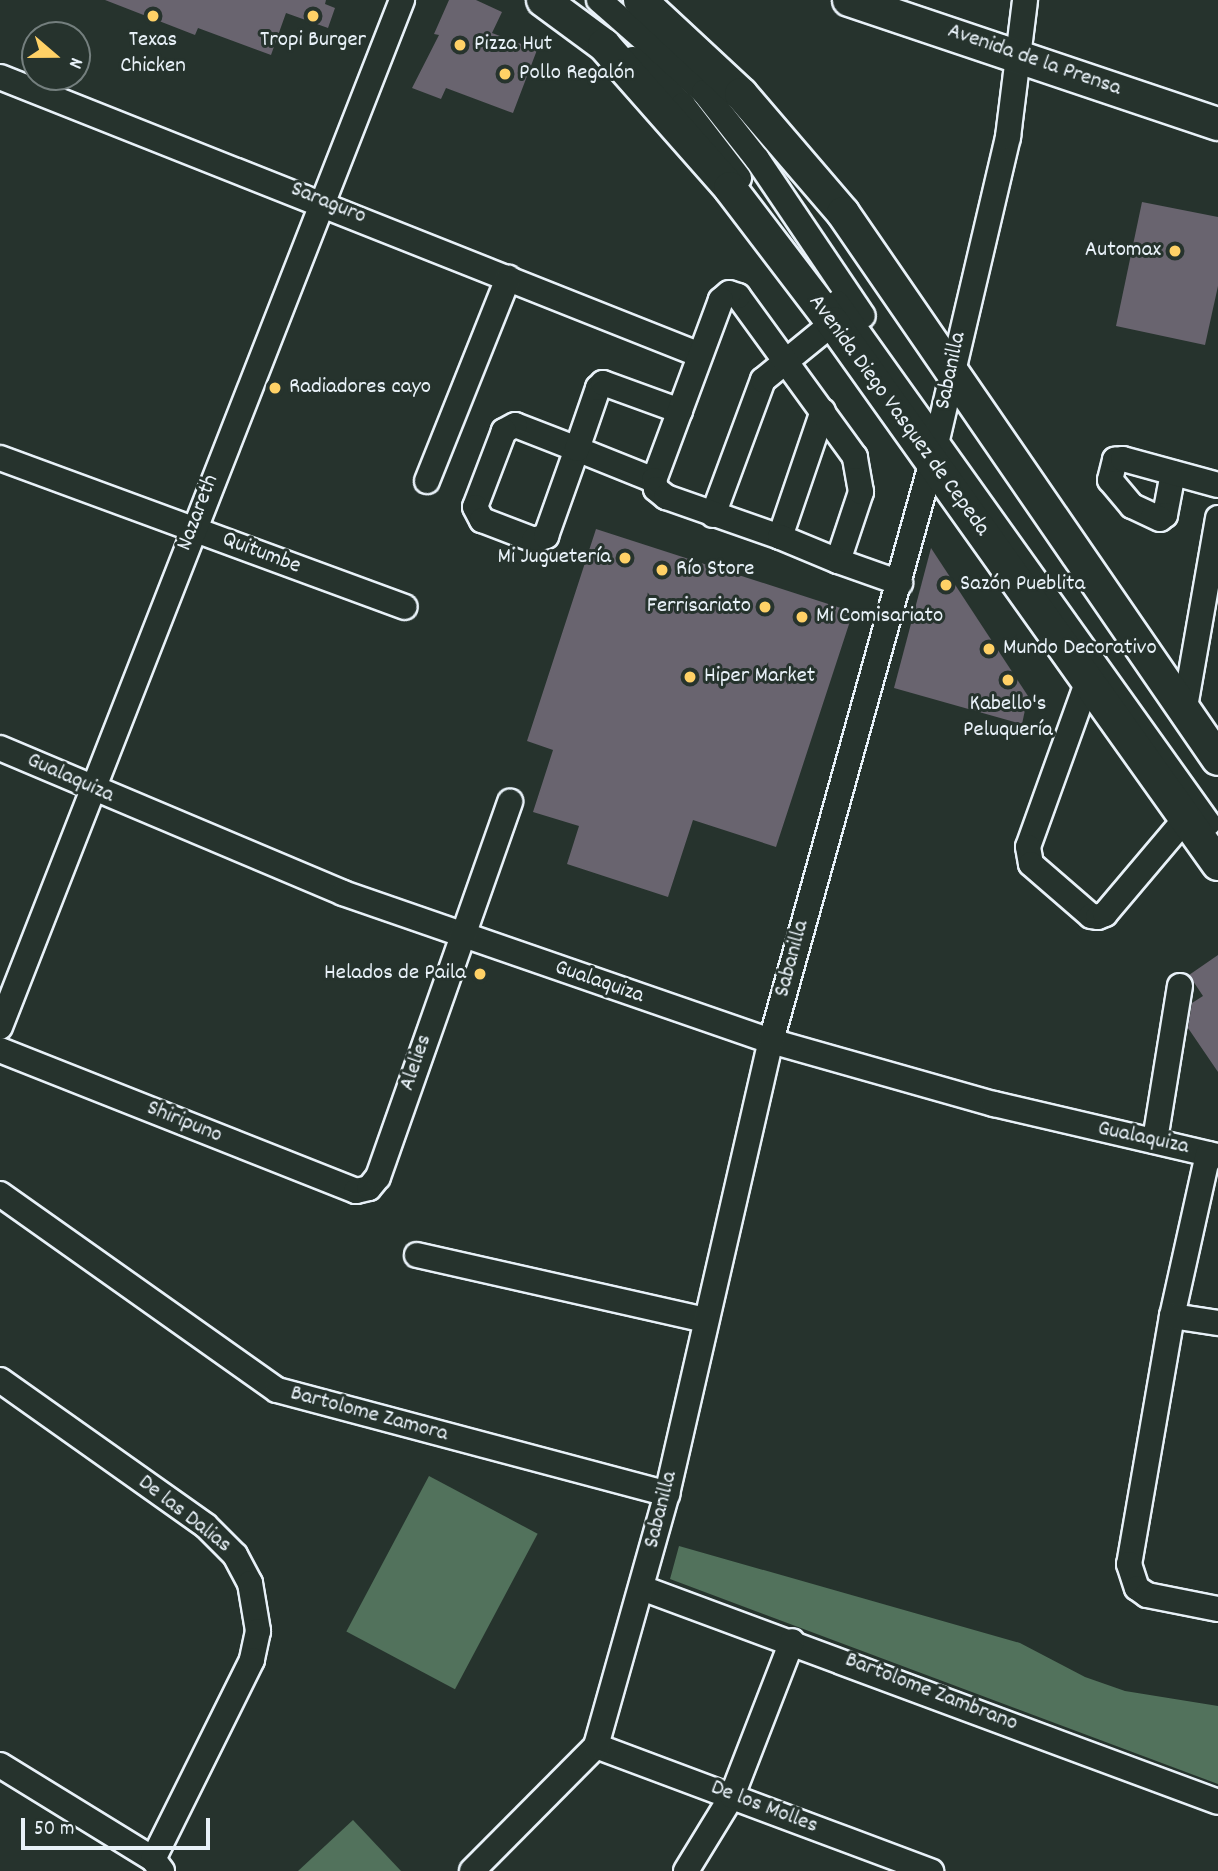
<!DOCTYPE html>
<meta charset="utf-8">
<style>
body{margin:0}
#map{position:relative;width:1218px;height:1871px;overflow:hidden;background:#26332d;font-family:Dekko,sans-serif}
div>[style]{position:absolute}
.green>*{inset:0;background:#52725c;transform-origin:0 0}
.building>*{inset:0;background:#69646f}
.roads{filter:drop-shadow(2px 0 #e8f1f8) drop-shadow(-2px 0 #e8f1f8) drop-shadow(0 2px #e8f1f8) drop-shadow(0 -2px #e8f1f8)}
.minor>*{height:24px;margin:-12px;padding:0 12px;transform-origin:12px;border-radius:12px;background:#26332d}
.major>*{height:32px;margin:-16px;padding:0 16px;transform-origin:16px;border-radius:16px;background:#26332d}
.dots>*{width:19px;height:19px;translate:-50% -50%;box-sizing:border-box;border:4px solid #26332d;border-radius:50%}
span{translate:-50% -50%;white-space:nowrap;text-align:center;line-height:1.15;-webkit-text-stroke:6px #26332d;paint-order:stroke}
.poi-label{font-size:23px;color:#e8f1f8}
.left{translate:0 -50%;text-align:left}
.right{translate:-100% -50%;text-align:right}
.street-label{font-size:23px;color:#e8f1f8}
.north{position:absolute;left:21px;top:21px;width:70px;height:70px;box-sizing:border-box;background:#26332d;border:2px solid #747f7e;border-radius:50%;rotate:110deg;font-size:19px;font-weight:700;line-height:28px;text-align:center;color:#e8f1f8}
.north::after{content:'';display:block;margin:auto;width:24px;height:32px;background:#ffd166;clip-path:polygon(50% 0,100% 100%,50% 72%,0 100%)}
.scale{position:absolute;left:21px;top:1818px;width:189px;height:32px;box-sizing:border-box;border:4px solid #e8f1f8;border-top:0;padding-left:9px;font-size:21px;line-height:24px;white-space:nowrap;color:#e8f1f8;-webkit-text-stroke:5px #26332d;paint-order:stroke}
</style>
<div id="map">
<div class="green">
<div style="left:429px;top:1476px;width:123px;height:176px;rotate:28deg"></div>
<div style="clip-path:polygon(679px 1546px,1020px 1643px,1085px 1677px,1125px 1691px,1218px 1706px,1218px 1784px,670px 1579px)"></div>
<div style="clip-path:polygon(353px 1820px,401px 1871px,298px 1871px)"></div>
</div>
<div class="building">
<div style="clip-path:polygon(105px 0,326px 0,325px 4px,335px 8px,328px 28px,286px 13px,271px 55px,198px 28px,195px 35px)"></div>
<div style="clip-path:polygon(449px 0,476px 0,502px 12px,492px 33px,537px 50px,513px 113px,446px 88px,441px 99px,412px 88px,439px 35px,434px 34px)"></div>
<div style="clip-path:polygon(1142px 202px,1218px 217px,1218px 286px,1205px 345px,1116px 326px)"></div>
<div style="clip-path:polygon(596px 529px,853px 612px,776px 847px,693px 820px,668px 897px,567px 864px,579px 826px,533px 812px,553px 750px,527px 741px)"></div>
<div style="clip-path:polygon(931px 548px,1028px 696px,1022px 724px,894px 688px)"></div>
<div style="clip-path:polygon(1218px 955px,1218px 1072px,1188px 1028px,1192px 1003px,1203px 996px,1189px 975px)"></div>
</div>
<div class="roads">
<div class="minor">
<div style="left:599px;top:0;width:140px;rotate:41.2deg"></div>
<div style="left:704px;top:92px;width:85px;rotate:51.7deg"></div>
<div style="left:757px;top:159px;width:189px;rotate:56deg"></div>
<div style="left:633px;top:59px;width:68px;rotate:42.6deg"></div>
<div style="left:683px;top:105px;width:92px;rotate:52.5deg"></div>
<div style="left:0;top:77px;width:753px;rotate:21.66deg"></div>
<div style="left:837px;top:303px;width:639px;rotate:54.49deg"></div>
<div style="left:0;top:458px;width:431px;rotate:20.2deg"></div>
<div style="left:1173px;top:473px;width:43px;rotate:100.8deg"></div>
<div style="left:1165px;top:515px;width:6px;rotate:141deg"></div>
<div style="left:1160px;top:519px;width:31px;rotate:-155deg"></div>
<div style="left:1132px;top:506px;width:34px;rotate:-130deg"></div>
<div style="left:1110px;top:480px;width:21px;rotate:-76deg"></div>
<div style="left:1115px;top:460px;width:8px;rotate:-7deg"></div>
<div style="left:1123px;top:459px;width:98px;rotate:15.3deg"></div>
<div style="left:654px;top:480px;width:83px;rotate:-158.1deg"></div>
<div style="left:577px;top:449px;width:66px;rotate:-158.8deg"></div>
<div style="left:515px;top:425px;width:13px;rotate:151deg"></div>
<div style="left:504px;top:431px;width:81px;rotate:110.9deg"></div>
<div style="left:475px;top:507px;width:15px;rotate:62deg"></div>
<div style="left:482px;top:520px;width:56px;rotate:21deg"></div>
<div style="left:534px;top:540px;width:13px;rotate:-18deg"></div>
<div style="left:546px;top:536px;width:92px;rotate:-70.4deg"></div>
<div style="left:577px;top:449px;width:65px;rotate:-71deg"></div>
<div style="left:598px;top:388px;width:7px;rotate:-45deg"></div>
<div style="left:603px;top:383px;width:82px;rotate:20deg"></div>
<div style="left:427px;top:481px;width:219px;rotate:-68.2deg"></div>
<div style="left:713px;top:515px;width:144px;rotate:-69.7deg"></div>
<div style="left:763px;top:380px;width:90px;rotate:-39.2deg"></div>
<div style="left:780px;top:537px;width:133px;rotate:-71.2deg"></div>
<div style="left:838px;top:561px;width:73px;rotate:-71.6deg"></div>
<div style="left:861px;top:492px;width:36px;rotate:-100deg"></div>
<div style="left:855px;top:457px;width:199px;rotate:-126deg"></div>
<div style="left:738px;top:296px;width:9px;rotate:-162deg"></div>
<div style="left:729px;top:293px;width:11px;rotate:139deg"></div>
<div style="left:721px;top:300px;width:192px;rotate:110.4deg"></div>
<div style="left:654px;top:480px;width:9px;rotate:77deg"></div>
<div style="left:656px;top:489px;width:13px;rotate:39deg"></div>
<div style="left:666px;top:497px;width:121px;rotate:19.3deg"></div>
<div style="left:780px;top:537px;width:63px;rotate:22.5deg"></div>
<div style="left:838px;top:561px;width:66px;rotate:19.5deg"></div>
<div style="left:1087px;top:683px;width:174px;rotate:109.8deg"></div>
<div style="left:1028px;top:847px;width:17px;rotate:80deg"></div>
<div style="left:1031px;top:864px;width:79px;rotate:40.9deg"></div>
<div style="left:1091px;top:916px;width:7px;rotate:8deg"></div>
<div style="left:1098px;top:917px;width:8px;rotate:-23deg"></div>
<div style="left:1105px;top:914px;width:127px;rotate:-49.8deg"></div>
<div style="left:1184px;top:713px;width:198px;rotate:-80.1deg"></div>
<div style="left:0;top:748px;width:372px;rotate:22.9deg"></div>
<div style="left:343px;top:893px;width:453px;rotate:19.1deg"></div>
<div style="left:771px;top:1041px;width:232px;rotate:15.8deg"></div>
<div style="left:994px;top:1104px;width:230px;rotate:13.1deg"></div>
<div style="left:0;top:1027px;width:1103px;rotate:-68.62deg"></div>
<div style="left:0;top:1050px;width:383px;rotate:21.6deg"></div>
<div style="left:356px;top:1191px;width:13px;rotate:-13deg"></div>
<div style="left:369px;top:1188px;width:14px;rotate:-51deg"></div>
<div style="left:378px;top:1177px;width:398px;rotate:-70.6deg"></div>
<div style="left:1155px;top:1140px;width:156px;rotate:-80.8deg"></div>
<div style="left:1208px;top:1154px;width:166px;rotate:102.5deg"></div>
<div style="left:1172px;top:1316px;width:252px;rotate:99.8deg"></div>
<div style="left:1129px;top:1564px;width:25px;rotate:72deg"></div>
<div style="left:1137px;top:1588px;width:12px;rotate:35deg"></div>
<div style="left:1147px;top:1595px;width:72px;rotate:11.2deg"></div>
<div style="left:0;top:1194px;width:339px;rotate:35.3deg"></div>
<div style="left:277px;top:1390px;width:404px;rotate:14.9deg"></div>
<div style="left:417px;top:1255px;width:296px;rotate:12.7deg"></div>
<div style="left:1172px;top:1316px;width:47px;rotate:8.7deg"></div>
<div style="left:0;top:1380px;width:252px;rotate:35.3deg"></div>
<div style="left:206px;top:1526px;width:41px;rotate:45deg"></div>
<div style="left:235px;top:1555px;width:32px;rotate:62deg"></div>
<div style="left:250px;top:1583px;width:49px;rotate:80.5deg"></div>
<div style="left:258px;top:1631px;width:30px;rotate:102deg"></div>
<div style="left:252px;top:1660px;width:222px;rotate:116.4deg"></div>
<div style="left:642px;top:1588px;width:614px;rotate:20.38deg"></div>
<div style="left:596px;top:1746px;width:358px;rotate:20.5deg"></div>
<div style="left:0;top:1765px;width:180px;rotate:31.6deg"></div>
<div style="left:153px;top:1859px;width:15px;rotate:53deg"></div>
<div style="left:472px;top:1871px;width:176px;rotate:-45.2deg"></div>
<div style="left:596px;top:1746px;width:262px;rotate:-74.3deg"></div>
<div style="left:667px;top:1494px;width:465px;rotate:-77.1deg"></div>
<div style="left:771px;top:1041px;width:602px;rotate:-74.49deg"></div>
<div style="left:932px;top:461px;width:333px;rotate:-76.8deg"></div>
<div style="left:1008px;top:137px;width:138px;rotate:-82.9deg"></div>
<div style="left:686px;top:1871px;width:88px;rotate:-58.5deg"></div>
<div style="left:732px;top:1796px;width:166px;rotate:-68.8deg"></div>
</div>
<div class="major">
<div style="left:543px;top:0;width:76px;rotate:36.4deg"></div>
<div style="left:604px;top:45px;width:191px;rotate:48.6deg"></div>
<div style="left:730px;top:188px;width:170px;rotate:52.7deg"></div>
<div style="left:833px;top:323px;width:664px;rotate:54.56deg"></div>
<div style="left:640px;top:0;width:138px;rotate:42.9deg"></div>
<div style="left:741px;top:94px;width:157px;rotate:49.4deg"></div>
<div style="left:843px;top:213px;width:662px;rotate:55.52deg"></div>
<div style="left:849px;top:0;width:389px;rotate:18.6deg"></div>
</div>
</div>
<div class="dots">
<div style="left:153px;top:16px;background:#ffd166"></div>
<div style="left:313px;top:16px;background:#ffd166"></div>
<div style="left:460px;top:45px;background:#ffd166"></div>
<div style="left:505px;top:74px;background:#ffd166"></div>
<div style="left:1175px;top:251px;background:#ffd166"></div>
<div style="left:275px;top:388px;background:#ffd166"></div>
<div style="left:625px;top:558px;background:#ffd166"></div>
<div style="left:662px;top:570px;background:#ffd166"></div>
<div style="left:946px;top:585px;background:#ffd166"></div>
<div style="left:765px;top:607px;background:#ffd166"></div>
<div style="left:802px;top:617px;background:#ffd166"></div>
<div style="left:989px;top:649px;background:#ffd166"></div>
<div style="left:690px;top:677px;background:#ffd166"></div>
<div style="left:1008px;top:680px;background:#ffd166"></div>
<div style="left:480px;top:974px;background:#ffd166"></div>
</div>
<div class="poi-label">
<span style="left:153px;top:54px">Texas<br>Chicken</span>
<span style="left:313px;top:41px">Tropi Burger</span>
<span class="left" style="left:474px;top:45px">Pizza Hut</span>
<span class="left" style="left:519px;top:74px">Pollo Regalón</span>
<span class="right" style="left:1161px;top:251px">Automax</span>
<span class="left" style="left:289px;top:388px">Radiadores cayo</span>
<span class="right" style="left:611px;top:558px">Mi Juguetería</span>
<span class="left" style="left:676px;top:570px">Río Store</span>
<span class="left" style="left:960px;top:585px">Sazón Pueblita</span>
<span class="right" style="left:751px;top:607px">Ferrisariato</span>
<span class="left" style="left:816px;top:617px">Mi Comisariato</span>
<span class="left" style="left:1003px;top:649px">Mundo Decorativo</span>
<span class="left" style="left:704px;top:677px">Hiper Market</span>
<span style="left:1008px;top:718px">Kabello's<br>Peluquería</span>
<span class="right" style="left:466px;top:974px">Helados de Paila</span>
</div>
<div class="street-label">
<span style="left:1034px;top:61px;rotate:19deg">Avenida de la Prensa</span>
<span style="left:328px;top:204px;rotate:22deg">Saraguro</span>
<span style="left:952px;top:371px;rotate:-78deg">Sabanilla</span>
<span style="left:898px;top:416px;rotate:54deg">Avenida Diego Vasquez de Cepeda</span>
<span style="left:199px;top:513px;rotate:-69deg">Nazareth</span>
<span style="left:261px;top:554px;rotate:21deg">Quitumbe</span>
<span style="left:70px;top:779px;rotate:24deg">Gualaquiza</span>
<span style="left:793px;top:959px;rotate:-75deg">Sabanilla</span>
<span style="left:599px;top:983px;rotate:19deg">Gualaquiza</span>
<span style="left:417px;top:1063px;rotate:-71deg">Alelies</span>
<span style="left:184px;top:1123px;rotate:22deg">Shiripuno</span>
<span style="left:1143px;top:1139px;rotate:12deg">Gualaquiza</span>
<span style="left:369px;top:1415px;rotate:15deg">Bartolome Zamora</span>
<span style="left:662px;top:1510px;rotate:-76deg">Sabanilla</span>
<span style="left:184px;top:1515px;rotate:38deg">De las Dalias</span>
<span style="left:931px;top:1693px;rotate:21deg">Bartolome Zambrano</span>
<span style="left:764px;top:1808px;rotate:21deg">De los Molles</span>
</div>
<div class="north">N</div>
<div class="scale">50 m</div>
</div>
